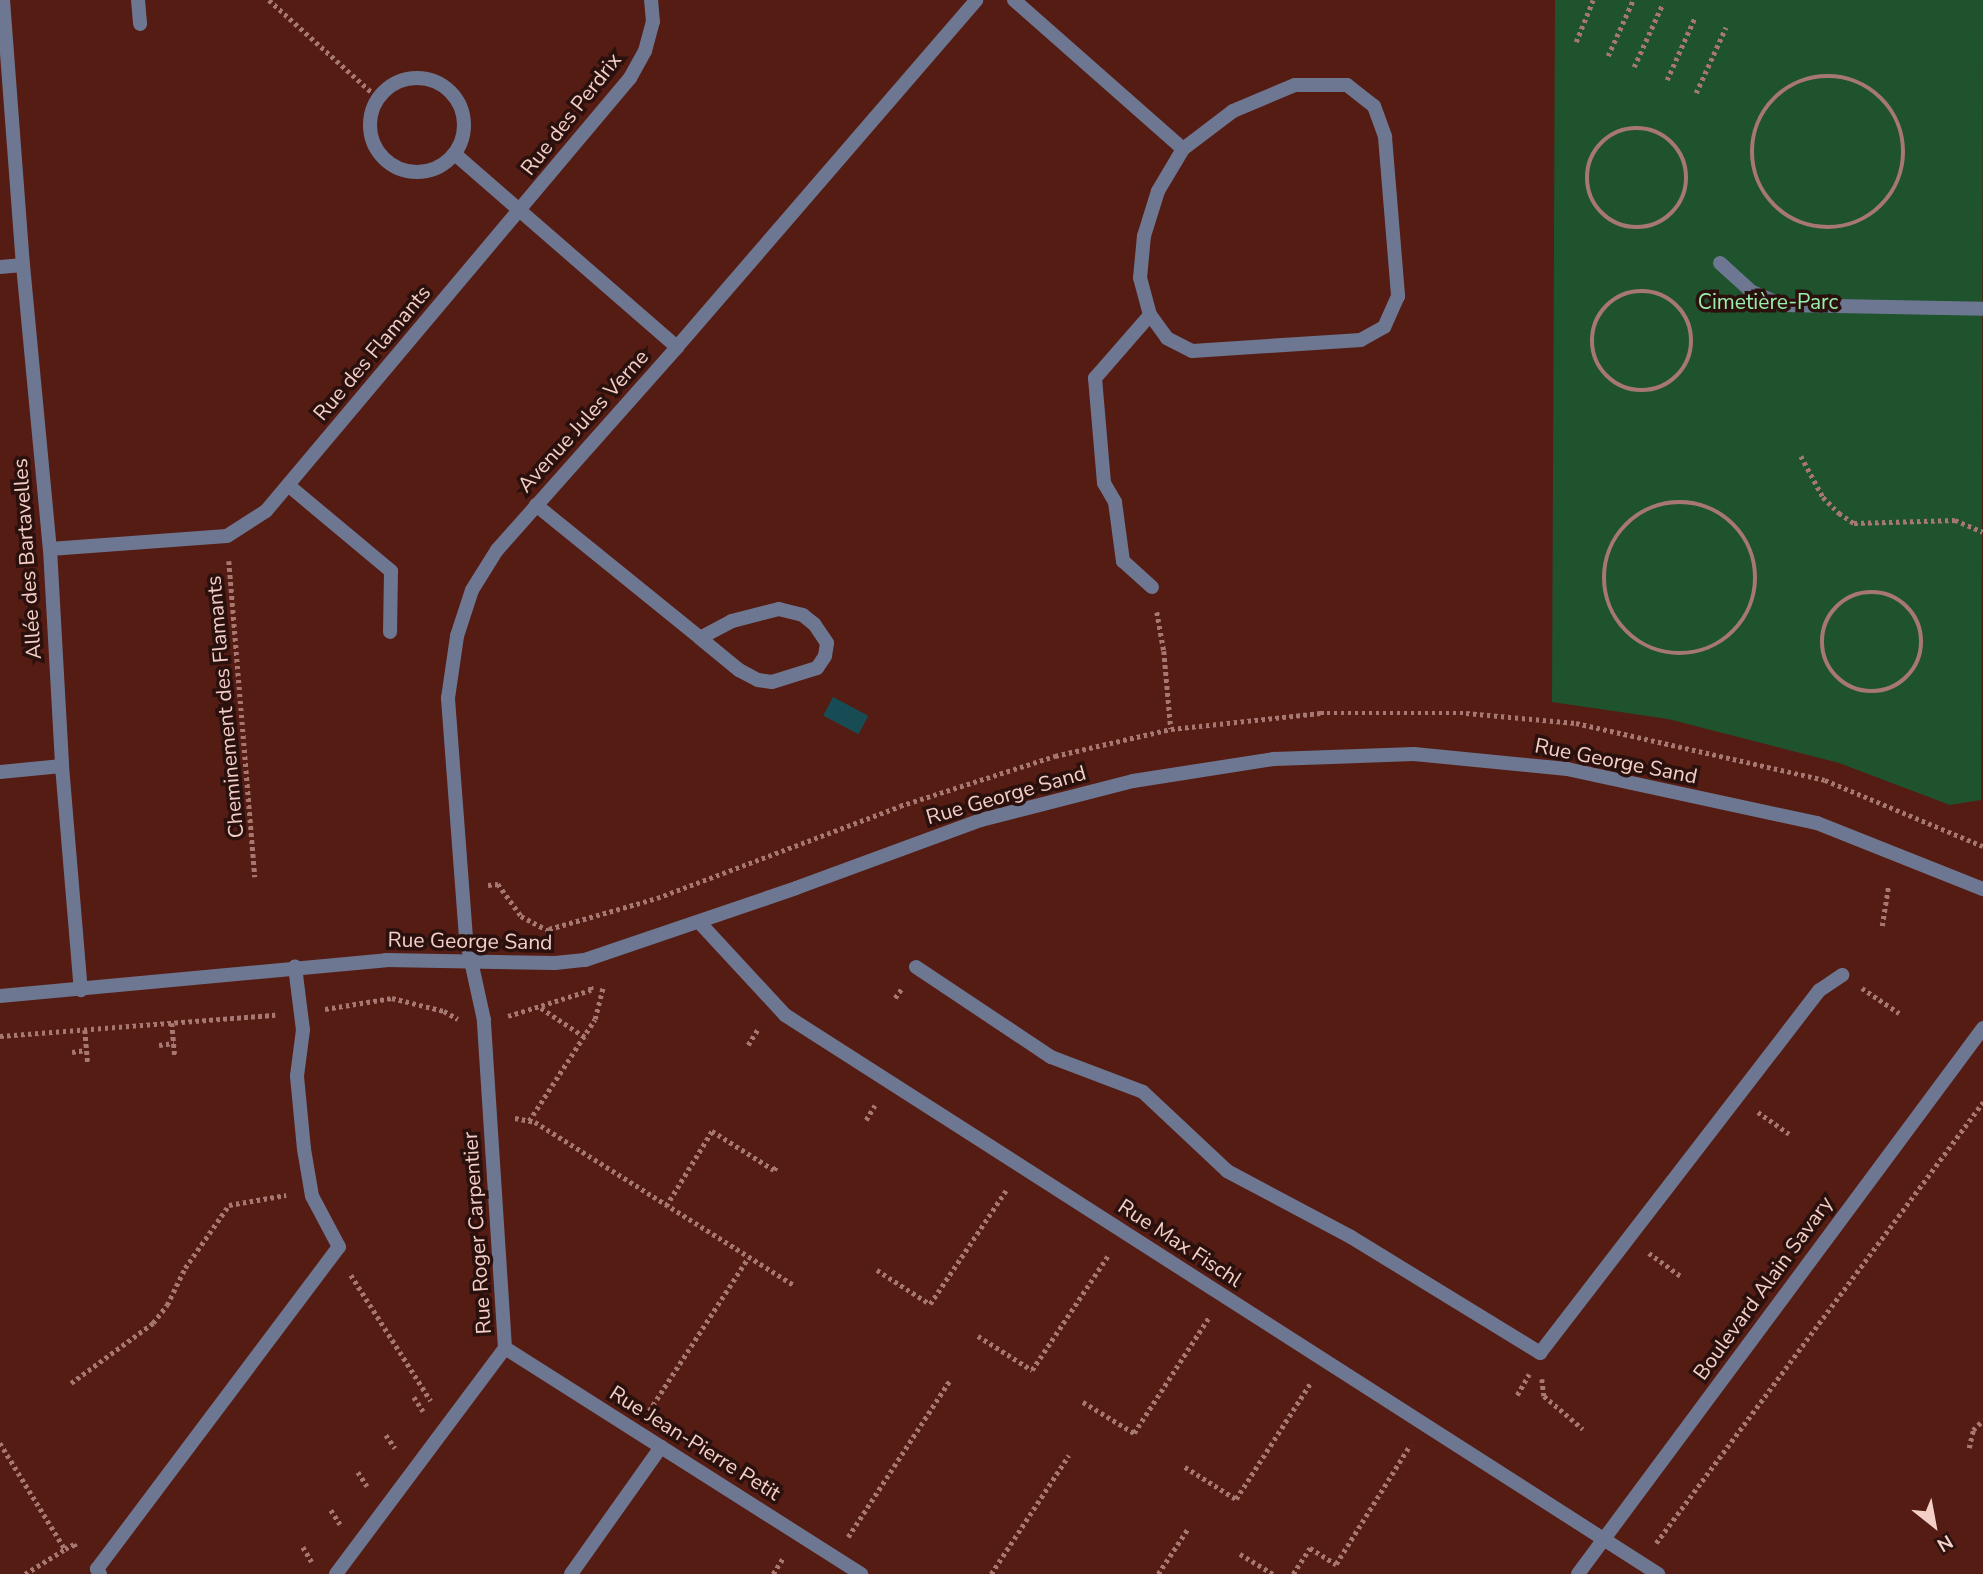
<!DOCTYPE html>
<meta charset="utf-8">
<style>
body{margin:0}
#map{position:relative;width:1983px;height:1574px;overflow:hidden;background:#551c14;font-family:"Nunito Sans",sans-serif}
div>[style]{position:absolute}
.green>*{inset:0;background:#1e532d}
.water>*{inset:0;background:#174c54;transform-origin:0 0}
.path>*{height:4.5px;margin-top:-2.25px;transform-origin:0;background:repeating-linear-gradient(90deg,#a77871 0 3.5px,transparent 0 7px)}
.path>.ring{margin:-2.25px;padding:0;box-sizing:content-box;background:none;border:4.5px solid #a77871;border-radius:50%}
.lane>*{height:14px;margin:-7px;padding:0 7px;transform-origin:7px;border-radius:7px;background:#6e7791}
.street>*{height:14px;margin:-7px;padding:0 7px;transform-origin:7px;border-radius:7px;background:#6e7791}
.street>.ring{margin:-7px;padding:0;box-sizing:content-box;background:none;border:14px solid #6e7791;border-radius:50%}
span{translate:-50% -50%;white-space:nowrap;text-align:center;line-height:1.15;-webkit-text-stroke:7px #2a110d;paint-order:stroke}
.street-label{font-size:21px;color:#f4cfc8}
.park-label{font-size:21px;color:#9aeeac}
.north{position:absolute;left:1899px;top:1490px;width:70px;height:70px;-webkit-text-stroke:5px #2a110d;paint-order:stroke;rotate:149deg;font-size:19px;font-weight:700;line-height:28px;text-align:center;color:#f4cfc8}
.north::after{content:'';display:block;margin:auto;width:24px;height:32px;background:#f4cfc8;clip-path:polygon(50% 0,100% 100%,50% 72%,0 100%)}
</style>
<div id="map">
<div class="green">
<div style="clip-path:polygon(1555px 0,1983px 0,1981px 800px,1950px 805px,1839px 763px,1668px 719px,1552px 702px)"></div>
</div>
<div class="water">
<div style="left:833px;top:697px;width:40px;height:21px;rotate:28deg"></div>
</div>
<div class="path">
<div style="left:269px;top:0;width:145px;rotate:41.9deg"></div>
<div style="left:1576px;top:42px;width:45px;rotate:-68deg"></div>
<div style="left:1608px;top:56px;width:61px;rotate:-65.9deg"></div>
<div style="left:1634px;top:67px;width:70px;rotate:-65.6deg"></div>
<div class="ring" style="left:1752px;top:76px;width:147.5px;height:147.5px"></div>
<div style="left:1667px;top:80px;width:69px;rotate:-66deg"></div>
<div style="left:1696px;top:93px;width:72px;rotate:-65.6deg"></div>
<div class="ring" style="left:1587px;top:128px;width:95.5px;height:95.5px"></div>
<div class="ring" style="left:1592px;top:291px;width:95.5px;height:95.5px"></div>
<div style="left:1801px;top:456px;width:47px;rotate:61.8deg"></div>
<div style="left:1823px;top:497px;width:23px;rotate:45deg"></div>
<div style="left:1839px;top:513px;width:18px;rotate:34deg"></div>
<div style="left:1854px;top:523px;width:101px;rotate:-1.7deg"></div>
<div style="left:1955px;top:520px;width:30px;rotate:23deg"></div>
<div class="ring" style="left:1604px;top:502px;width:147.5px;height:147.5px"></div>
<div style="left:229px;top:561px;width:317px;rotate:85.3deg"></div>
<div class="ring" style="left:1822px;top:592px;width:95.5px;height:95.5px"></div>
<div style="left:1157px;top:612px;width:40px;rotate:80deg"></div>
<div style="left:1164px;top:651px;width:78px;rotate:84.9deg"></div>
<div style="left:488px;top:885px;width:10px;rotate:-6deg"></div>
<div style="left:498px;top:884px;width:39px;rotate:54deg"></div>
<div style="left:521px;top:916px;width:32px;rotate:28deg"></div>
<div style="left:1882px;top:926px;width:39px;rotate:-81deg"></div>
<div style="left:549px;top:929px;width:112px;rotate:-16deg"></div>
<div style="left:657px;top:898px;width:260px;rotate:-20.7deg"></div>
<div style="left:900px;top:806px;width:163px;rotate:-17.9deg"></div>
<div style="left:1055px;top:756px;width:119px;rotate:-13.1deg"></div>
<div style="left:1171px;top:729px;width:150px;rotate:-6.1deg"></div>
<div style="left:1320px;top:713px;width:146px"></div>
<div style="left:1466px;top:713px;width:110px;rotate:5.2deg"></div>
<div style="left:1576px;top:723px;width:255px;rotate:12.9deg"></div>
<div style="left:1825px;top:780px;width:171px;rotate:22.7deg"></div>
<div style="left:1862px;top:988px;width:45px;rotate:34deg"></div>
<div style="left:895px;top:998px;width:12px;rotate:-55deg"></div>
<div style="left:541px;top:1008px;width:56px;rotate:33.4deg"></div>
<div style="left:325px;top:1009px;width:68px;rotate:-9.3deg"></div>
<div style="left:392px;top:998px;width:54px;rotate:14deg"></div>
<div style="left:444px;top:1011px;width:16px;rotate:30deg"></div>
<div style="left:508px;top:1016px;width:87px;rotate:-17.4deg"></div>
<div style="left:591px;top:990px;width:6px;rotate:-99deg"></div>
<div style="left:172px;top:1023px;width:34px;rotate:85deg"></div>
<div style="left:85px;top:1030px;width:34px;rotate:85deg"></div>
<div style="left:0;top:1036px;width:276px;rotate:-4.4deg"></div>
<div style="left:159px;top:1045px;width:15px;rotate:-8deg"></div>
<div style="left:748px;top:1045px;width:19px;rotate:-58deg"></div>
<div style="left:72px;top:1052px;width:14px;rotate:-8deg"></div>
<div style="left:1758px;top:1112px;width:38px;rotate:35deg"></div>
<div style="left:515px;top:1118px;width:20px;rotate:11deg"></div>
<div style="left:535px;top:1122px;width:307px;rotate:32.2deg"></div>
<div style="left:866px;top:1120px;width:17px;rotate:-59deg"></div>
<div style="left:529px;top:1121px;width:121px;rotate:-57.1deg"></div>
<div style="left:595px;top:1019px;width:32px;rotate:-76deg"></div>
<div style="left:666px;top:1206px;width:88px;rotate:-58.5deg"></div>
<div style="left:712px;top:1131px;width:73px;rotate:32.2deg"></div>
<div style="left:774px;top:1170px;width:6px;rotate:-59deg"></div>
<div style="left:1649px;top:1253px;width:41px;rotate:36deg"></div>
<div style="left:877px;top:1270px;width:63px;rotate:32.7deg"></div>
<div style="left:930px;top:1304px;width:138px;rotate:-56.2deg"></div>
<div style="left:351px;top:1275px;width:149px;rotate:57.6deg"></div>
<div style="left:978px;top:1336px;width:64px;rotate:32.2deg"></div>
<div style="left:1032px;top:1370px;width:139px;rotate:-56.4deg"></div>
<div style="left:1542px;top:1379px;width:17px;rotate:83deg"></div>
<div style="left:1544px;top:1396px;width:51px;rotate:40.2deg"></div>
<div style="left:71px;top:1383px;width:102px;rotate:-36.2deg"></div>
<div style="left:153px;top:1323px;width:23px;rotate:-52deg"></div>
<div style="left:167px;top:1305px;width:41px;rotate:-64.1deg"></div>
<div style="left:185px;top:1268px;width:77px;rotate:-55.1deg"></div>
<div style="left:229px;top:1205px;width:58px;rotate:-10deg"></div>
<div style="left:1517px;top:1395px;width:24px;rotate:-60deg"></div>
<div style="left:414px;top:1397px;width:17px;rotate:57deg"></div>
<div style="left:1083px;top:1402px;width:60px;rotate:31.3deg"></div>
<div style="left:1134px;top:1433px;width:138px;rotate:-57.1deg"></div>
<div style="left:649px;top:1411px;width:182px;rotate:-57.1deg"></div>
<div style="left:386px;top:1435px;width:16px;rotate:55deg"></div>
<div style="left:0;top:1443px;width:124px;rotate:58.5deg"></div>
<div style="left:65px;top:1549px;width:10px;rotate:-29deg"></div>
<div style="left:74px;top:1544px;width:7px;rotate:56deg"></div>
<div style="left:1969px;top:1448px;width:18px;rotate:-77deg"></div>
<div style="left:1973px;top:1430px;width:14px;rotate:-45deg"></div>
<div style="left:1185px;top:1467px;width:60px;rotate:32.1deg"></div>
<div style="left:1236px;top:1499px;width:139px;rotate:-57.3deg"></div>
<div style="left:358px;top:1472px;width:17px;rotate:57deg"></div>
<div style="left:331px;top:1510px;width:17px;rotate:57deg"></div>
<div style="left:848px;top:1537px;width:187px;rotate:-57deg"></div>
<div style="left:1656px;top:1543px;width:549px;rotate:-53.44deg"></div>
<div style="left:303px;top:1547px;width:17px;rotate:59deg"></div>
<div style="left:1240px;top:1554px;width:39px;rotate:31deg"></div>
<div style="left:25px;top:1574px;width:47px;rotate:-32deg"></div>
<div style="left:773px;top:1574px;width:19px;rotate:-58deg"></div>
<div style="left:991px;top:1574px;width:142px;rotate:-56.8deg"></div>
<div style="left:1158px;top:1574px;width:53px;rotate:-56.6deg"></div>
<div style="left:1293px;top:1574px;width:31px;rotate:-57deg"></div>
<div style="left:1310px;top:1548px;width:31px;rotate:32deg"></div>
<div style="left:1336px;top:1564px;width:140px;rotate:-58.1deg"></div>
</div>
<div class="lane">
<div style="left:1720px;top:263px;width:43px;rotate:42.2deg"></div>
<div style="left:1752px;top:292px;width:33px;rotate:23deg"></div>
<div style="left:1782px;top:305px;width:201px;rotate:1.1deg"></div>
<div style="left:1150px;top:315px;width:84px;rotate:131.1deg"></div>
<div style="left:1095px;top:378px;width:105px;rotate:85.1deg"></div>
<div style="left:1104px;top:483px;width:22px;rotate:60deg"></div>
<div style="left:1115px;top:502px;width:60px;rotate:82.3deg"></div>
<div style="left:1123px;top:561px;width:39px;rotate:42deg"></div>
<div style="left:288px;top:485px;width:134px;rotate:39.9deg"></div>
<div style="left:391px;top:571px;width:61px;rotate:90.9deg"></div>
<div style="left:100px;top:1574px;width:6px;rotate:-121deg"></div>
<div style="left:97px;top:1569px;width:403px;rotate:-53.1deg"></div>
<div style="left:339px;top:1247px;width:58px;rotate:-117.9deg"></div>
<div style="left:312px;top:1196px;width:48px;rotate:-99.7deg"></div>
<div style="left:304px;top:1149px;width:73px;rotate:-95.5deg"></div>
<div style="left:297px;top:1076px;width:46px;rotate:-82.6deg"></div>
<div style="left:303px;top:1030px;width:64px;rotate:-97.2deg"></div>
<div style="left:571px;top:1574px;width:156px;rotate:-54.7deg"></div>
</div>
<div class="street">
<div style="left:3px;top:0;width:266px;rotate:85.7deg"></div>
<div style="left:23px;top:265px;width:285px;rotate:84.6deg"></div>
<div style="left:50px;top:549px;width:217px;rotate:86.8deg"></div>
<div style="left:62px;top:766px;width:225px;rotate:85.2deg"></div>
<div style="left:138px;top:0;width:24px;rotate:85deg"></div>
<div style="left:1014px;top:0;width:225px;rotate:41.4deg"></div>
<div class="ring" style="left:370px;top:78px;width:80px;height:80px"></div>
<div style="left:1295px;top:85px;width:52px"></div>
<div style="left:1347px;top:85px;width:34px;rotate:38deg"></div>
<div style="left:1374px;top:106px;width:33px;rotate:70deg"></div>
<div style="left:1385px;top:137px;width:160px;rotate:85.3deg"></div>
<div style="left:1398px;top:296px;width:34px;rotate:114deg"></div>
<div style="left:1384px;top:327px;width:26px;rotate:151deg"></div>
<div style="left:1361px;top:340px;width:169px;rotate:176.3deg"></div>
<div style="left:1192px;top:351px;width:28px;rotate:-153deg"></div>
<div style="left:1167px;top:338px;width:29px;rotate:-126deg"></div>
<div style="left:1150px;top:315px;width:38px;rotate:-105deg"></div>
<div style="left:1140px;top:278px;width:42px;rotate:-84.6deg"></div>
<div style="left:1144px;top:236px;width:47px;rotate:-72.7deg"></div>
<div style="left:1158px;top:191px;width:49px;rotate:-59.2deg"></div>
<div style="left:1183px;top:149px;width:63px;rotate:-37.2deg"></div>
<div style="left:1233px;top:111px;width:67px;rotate:-22.8deg"></div>
<div style="left:456px;top:155px;width:293px;rotate:41deg"></div>
<div style="left:0;top:267px;width:23px;rotate:-5deg"></div>
<div style="left:536px;top:505px;width:211px;rotate:39deg"></div>
<div style="left:700px;top:638px;width:50px;rotate:39.4deg"></div>
<div style="left:739px;top:670px;width:21px;rotate:28deg"></div>
<div style="left:758px;top:680px;width:14px;rotate:8deg"></div>
<div style="left:772px;top:682px;width:47px;rotate:-17.3deg"></div>
<div style="left:817px;top:668px;width:14px;rotate:-56deg"></div>
<div style="left:825px;top:656px;width:13px;rotate:-81deg"></div>
<div style="left:827px;top:643px;width:23px;rotate:-124deg"></div>
<div style="left:814px;top:624px;width:14px;rotate:-141deg"></div>
<div style="left:803px;top:615px;width:25px;rotate:-166deg"></div>
<div style="left:779px;top:609px;width:49px;rotate:165.7deg"></div>
<div style="left:732px;top:621px;width:36px;rotate:152deg"></div>
<div style="left:50px;top:549px;width:177px;rotate:-4.2deg"></div>
<div style="left:227px;top:536px;width:46px;rotate:-32.7deg"></div>
<div style="left:266px;top:511px;width:566px;rotate:-49.95deg"></div>
<div style="left:630px;top:78px;width:31px;rotate:-61deg"></div>
<div style="left:645px;top:51px;width:30px;rotate:-75deg"></div>
<div style="left:653px;top:22px;width:22px;rotate:-95deg"></div>
<div style="left:0;top:772px;width:62px;rotate:-5.5deg"></div>
<div style="left:699px;top:922px;width:127px;rotate:47.2deg"></div>
<div style="left:785px;top:1015px;width:1037px;rotate:32.63deg"></div>
<div style="left:916px;top:967px;width:162px;rotate:33.7deg"></div>
<div style="left:1051px;top:1057px;width:98px;rotate:20.8deg"></div>
<div style="left:1143px;top:1092px;width:115px;rotate:43.2deg"></div>
<div style="left:1227px;top:1171px;width:140px;rotate:28deg"></div>
<div style="left:1351px;top:1237px;width:222px;rotate:31.5deg"></div>
<div style="left:1540px;top:1353px;width:458px;rotate:-52.4deg"></div>
<div style="left:1820px;top:990px;width:27px;rotate:-34deg"></div>
<div style="left:0;top:996px;width:388px;rotate:-5.3deg"></div>
<div style="left:386px;top:960px;width:169px;rotate:1deg"></div>
<div style="left:555px;top:963px;width:30px;rotate:-6deg"></div>
<div style="left:585px;top:960px;width:223px;rotate:-18.8deg"></div>
<div style="left:796px;top:888px;width:197px;rotate:-20.2deg"></div>
<div style="left:981px;top:820px;width:157px;rotate:-14.4deg"></div>
<div style="left:1133px;top:781px;width:143px;rotate:-8.9deg"></div>
<div style="left:1274px;top:759px;width:140px;rotate:-2deg"></div>
<div style="left:1414px;top:754px;width:154px;rotate:5.6deg"></div>
<div style="left:1567px;top:769px;width:256px;rotate:12.2deg"></div>
<div style="left:1817px;top:823px;width:179px;rotate:21.7deg"></div>
<div style="left:505px;top:1348px;width:422px;rotate:32.4deg"></div>
<div style="left:336px;top:1574px;width:282px;rotate:-53.2deg"></div>
<div style="left:505px;top:1348px;width:329px;rotate:-93.7deg"></div>
<div style="left:484px;top:1020px;width:84px;rotate:-102.4deg"></div>
<div style="left:466px;top:938px;width:241px;rotate:-94.3deg"></div>
<div style="left:448px;top:698px;width:63px;rotate:-81.7deg"></div>
<div style="left:457px;top:636px;width:48px;rotate:-71.9deg"></div>
<div style="left:472px;top:590px;width:47px;rotate:-58deg"></div>
<div style="left:497px;top:550px;width:271px;rotate:-48.4deg"></div>
<div style="left:677px;top:347px;width:458px;rotate:-49.2deg"></div>
<div style="left:1578px;top:1574px;width:680px;rotate:-53.43deg"></div>
</div>
<div class="street-label">
<span style="left:571px;top:114px;rotate:-52deg">Rue des Perdrix</span>
<span style="left:372px;top:353px;rotate:-50deg">Rue des Flamants</span>
<span style="left:583px;top:421px;rotate:-48deg">Avenue Jules Verne</span>
<span style="left:27px;top:559px;rotate:-94deg">Allée des Bartavelles</span>
<span style="left:225px;top:707px;rotate:-95deg">Cheminement des Flamants</span>
<span style="left:1616px;top:761px;rotate:11deg">Rue George Sand</span>
<span style="left:1006px;top:795px;rotate:-16deg">Rue George Sand</span>
<span style="left:470px;top:941px;rotate:1deg">Rue George Sand</span>
<span style="left:477px;top:1233px;rotate:-94deg">Rue Roger Carpentier</span>
<span style="left:1180px;top:1243px;rotate:33deg">Rue Max Fischl</span>
<span style="left:1763px;top:1288px;rotate:-54deg">Boulevard Alain Savary</span>
<span style="left:695px;top:1443px;rotate:32deg">Rue Jean-Pierre Petit</span>
</div>
<div class="park-label">
<span style="left:1768px;top:302px">Cimetière-Parc</span>
</div>
<div class="north">N</div>
</div>
